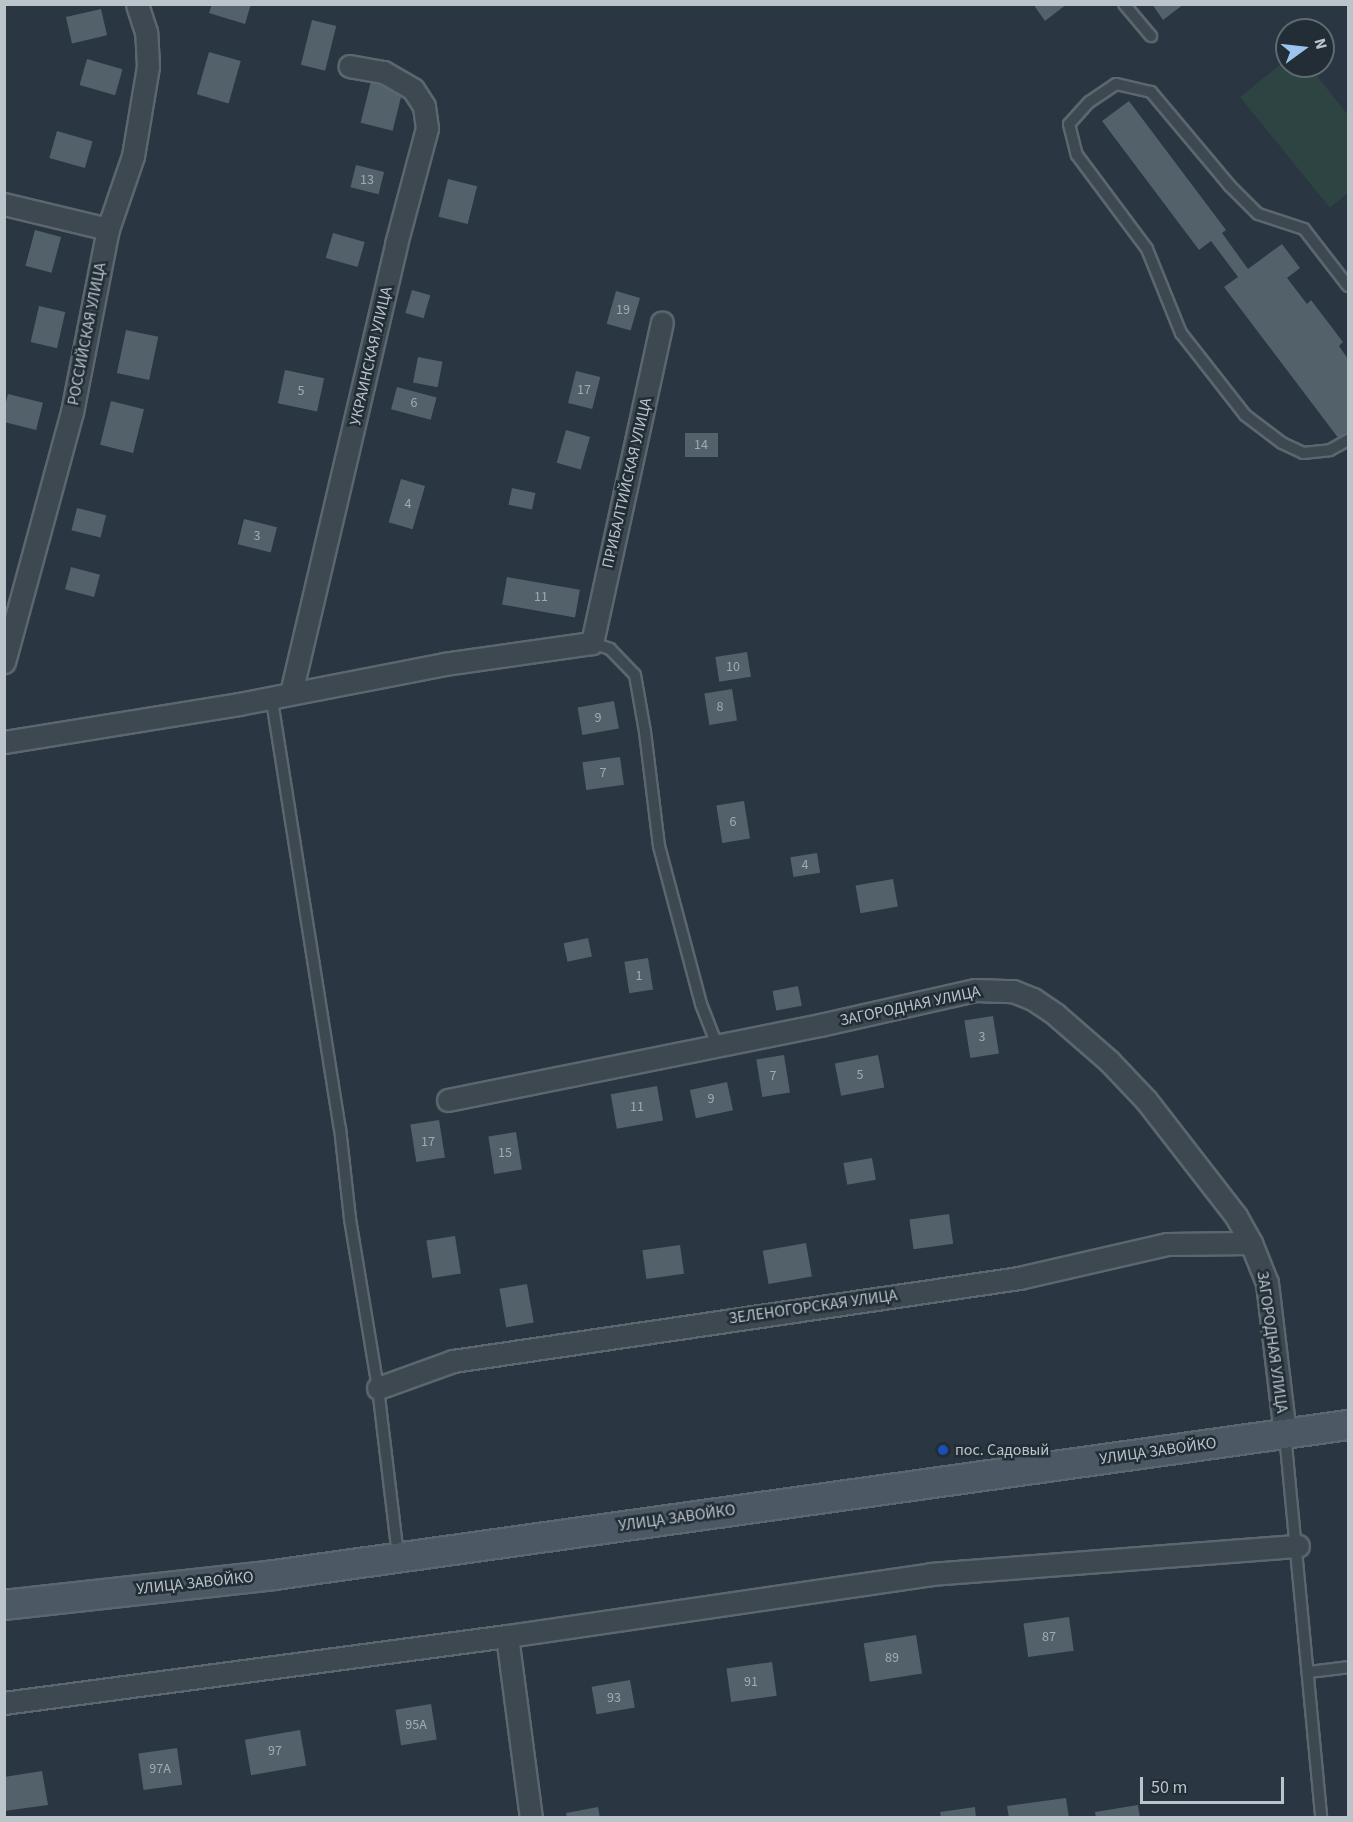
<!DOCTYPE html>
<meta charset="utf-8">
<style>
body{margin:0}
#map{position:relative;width:1353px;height:1822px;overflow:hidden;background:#2a3641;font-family:"Source Sans 3",sans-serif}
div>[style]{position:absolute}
.green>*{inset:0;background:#2d4443}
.building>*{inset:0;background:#53616b;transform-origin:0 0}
.roads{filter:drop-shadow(2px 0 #5c666e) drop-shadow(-2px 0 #5c666e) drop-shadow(0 2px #5c666e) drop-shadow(0 -2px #5c666e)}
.lane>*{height:10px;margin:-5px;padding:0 5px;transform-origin:5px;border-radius:5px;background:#3e4851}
.street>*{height:21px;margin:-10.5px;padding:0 10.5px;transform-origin:10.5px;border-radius:10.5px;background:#3e4851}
.secondary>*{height:28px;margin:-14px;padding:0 14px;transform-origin:14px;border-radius:14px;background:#4c5863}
.dots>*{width:16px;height:16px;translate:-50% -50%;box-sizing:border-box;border:3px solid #222d36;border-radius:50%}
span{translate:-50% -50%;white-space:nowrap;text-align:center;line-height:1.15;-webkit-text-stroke:5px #222d36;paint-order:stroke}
.number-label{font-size:14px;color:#a1aab3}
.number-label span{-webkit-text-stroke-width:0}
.street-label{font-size:16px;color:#bbc3cb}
.poi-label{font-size:16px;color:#bbc3cb}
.left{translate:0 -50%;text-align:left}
.frame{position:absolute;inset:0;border:6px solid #bbc3cb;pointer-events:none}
.north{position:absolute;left:1275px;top:18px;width:60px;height:60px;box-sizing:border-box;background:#222d36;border:2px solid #5f6972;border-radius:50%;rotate:75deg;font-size:16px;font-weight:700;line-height:24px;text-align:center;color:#bbc3cb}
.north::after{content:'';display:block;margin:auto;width:21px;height:27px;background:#9bc5ef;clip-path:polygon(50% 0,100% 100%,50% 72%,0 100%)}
.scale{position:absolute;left:1140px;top:1777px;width:144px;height:27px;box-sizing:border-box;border:3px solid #bbc3cb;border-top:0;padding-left:8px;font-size:18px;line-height:21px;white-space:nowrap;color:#bbc3cb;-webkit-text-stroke:4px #222d36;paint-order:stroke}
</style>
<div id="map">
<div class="green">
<div style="clip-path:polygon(1287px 59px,1287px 66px,1309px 66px,1348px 115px,1348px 193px,1330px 208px,1240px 97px)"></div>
</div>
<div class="building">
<div style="clip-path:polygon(212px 4px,251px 4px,245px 24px,209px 13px)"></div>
<div style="clip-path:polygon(1033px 4px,1067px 4px,1045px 21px)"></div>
<div style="clip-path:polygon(1152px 4px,1184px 4px,1163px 20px)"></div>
<div style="left:101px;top:9px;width:27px;height:36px;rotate:77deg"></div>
<div style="left:312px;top:20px;width:25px;height:46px;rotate:14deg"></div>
<div style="left:209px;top:52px;width:33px;height:44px;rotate:16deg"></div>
<div style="left:87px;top:59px;width:37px;height:27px;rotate:16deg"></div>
<div style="left:371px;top:81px;width:33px;height:43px;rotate:14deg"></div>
<div style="clip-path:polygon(1129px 101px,1226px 230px,1222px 233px,1248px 269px,1282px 244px,1300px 268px,1287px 278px,1307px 304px,1311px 300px,1343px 342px,1339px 346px,1348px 359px,1348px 432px,1339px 439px,1224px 287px,1238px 277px,1211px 241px,1199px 250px,1102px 121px)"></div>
<div style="left:57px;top:131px;width:37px;height:28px;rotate:16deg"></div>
<div style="left:356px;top:165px;width:29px;height:23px;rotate:14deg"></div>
<div style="left:448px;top:179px;width:30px;height:39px;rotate:14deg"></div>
<div style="left:35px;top:230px;width:27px;height:37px;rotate:15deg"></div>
<div style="left:333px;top:233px;width:33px;height:26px;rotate:16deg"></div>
<div style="left:412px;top:290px;width:19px;height:24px;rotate:16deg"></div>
<div style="left:616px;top:291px;width:25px;height:34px;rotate:16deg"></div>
<div style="left:39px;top:306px;width:27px;height:37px;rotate:13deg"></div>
<div style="left:126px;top:330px;width:33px;height:44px;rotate:12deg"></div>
<div style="left:418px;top:357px;width:25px;height:26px;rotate:11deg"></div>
<div style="left:285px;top:370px;width:40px;height:34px;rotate:12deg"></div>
<div style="left:576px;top:371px;width:25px;height:33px;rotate:14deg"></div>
<div style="left:397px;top:387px;width:41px;height:23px;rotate:15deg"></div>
<div style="left:8px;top:394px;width:36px;height:28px;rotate:14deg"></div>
<div style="left:111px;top:401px;width:34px;height:45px;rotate:14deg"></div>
<div style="left:566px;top:430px;width:25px;height:34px;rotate:16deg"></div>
<div style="left:685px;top:433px;width:33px;height:24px"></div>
<div style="left:401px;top:479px;width:25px;height:45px;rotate:16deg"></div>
<div style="left:512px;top:488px;width:24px;height:17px;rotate:12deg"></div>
<div style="left:77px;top:508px;width:30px;height:23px;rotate:14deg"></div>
<div style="left:244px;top:519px;width:34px;height:26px;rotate:14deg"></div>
<div style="left:71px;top:567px;width:30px;height:23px;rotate:15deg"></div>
<div style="left:507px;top:577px;width:74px;height:28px;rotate:10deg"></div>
<div style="left:747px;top:652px;width:25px;height:32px;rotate:81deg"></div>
<div style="left:732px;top:689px;width:32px;height:28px;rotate:81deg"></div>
<div style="left:614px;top:701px;width:28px;height:37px;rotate:80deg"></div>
<div style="left:620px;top:757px;width:28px;height:38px;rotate:82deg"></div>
<div style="left:744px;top:801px;width:38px;height:28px;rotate:81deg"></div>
<div style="left:817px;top:853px;width:20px;height:27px;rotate:81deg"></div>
<div style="left:893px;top:879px;width:28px;height:38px;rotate:80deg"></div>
<div style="left:588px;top:938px;width:19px;height:25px;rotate:78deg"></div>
<div style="left:648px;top:958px;width:32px;height:24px;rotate:81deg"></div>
<div style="left:798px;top:986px;width:20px;height:26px;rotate:79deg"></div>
<div style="left:993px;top:1016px;width:38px;height:29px;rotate:81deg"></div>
<div style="left:784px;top:1055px;width:38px;height:28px;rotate:81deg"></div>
<div style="left:878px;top:1055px;width:33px;height:44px;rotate:79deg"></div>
<div style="left:727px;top:1082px;width:29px;height:38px;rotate:78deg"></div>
<div style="left:657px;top:1086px;width:35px;height:47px;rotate:80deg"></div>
<div style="left:439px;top:1120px;width:38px;height:29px;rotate:81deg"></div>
<div style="left:516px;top:1132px;width:38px;height:28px;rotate:81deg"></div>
<div style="left:872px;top:1158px;width:22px;height:29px;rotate:80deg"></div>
<div style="left:949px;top:1214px;width:30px;height:40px;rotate:82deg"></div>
<div style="left:455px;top:1236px;width:38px;height:29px;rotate:81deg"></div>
<div style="left:806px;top:1243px;width:34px;height:44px;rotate:80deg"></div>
<div style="left:680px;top:1245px;width:29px;height:38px;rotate:82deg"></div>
<div style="left:527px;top:1284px;width:39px;height:28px;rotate:80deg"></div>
<div style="left:1069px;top:1617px;width:34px;height:46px;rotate:82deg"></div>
<div style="left:916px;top:1635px;width:39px;height:53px;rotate:81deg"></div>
<div style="left:772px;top:1662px;width:34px;height:46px;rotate:82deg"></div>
<div style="left:630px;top:1680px;width:28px;height:39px;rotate:80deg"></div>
<div style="left:431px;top:1704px;width:36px;height:36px;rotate:81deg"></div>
<div style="left:300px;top:1730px;width:36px;height:56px;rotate:80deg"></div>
<div style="left:177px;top:1748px;width:37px;height:39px;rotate:82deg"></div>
<div style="clip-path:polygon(42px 1771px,48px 1805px,4px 1811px,4px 1777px)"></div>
<div style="clip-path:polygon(1066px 1798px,1069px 1818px,1009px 1818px,1007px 1806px)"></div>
<div style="clip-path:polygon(1138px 1805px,1140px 1818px,1096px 1818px,1095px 1812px)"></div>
<div style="clip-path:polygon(598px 1807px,600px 1818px,567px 1818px,566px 1813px)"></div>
<div style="clip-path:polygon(975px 1807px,976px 1818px,941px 1818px,940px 1812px)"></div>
</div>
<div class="roads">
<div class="lane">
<div style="left:1124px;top:4px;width:42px;rotate:49.8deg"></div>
<div style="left:1348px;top:286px;width:72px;rotate:-127.7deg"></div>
<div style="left:1304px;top:229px;width:48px;rotate:-161.9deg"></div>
<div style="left:1258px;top:214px;width:40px;rotate:-135deg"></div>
<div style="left:1230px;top:186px;width:123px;rotate:-130deg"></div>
<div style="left:1151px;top:92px;width:36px;rotate:-167deg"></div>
<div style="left:1116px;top:84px;width:32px;rotate:146deg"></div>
<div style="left:1089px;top:102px;width:30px;rotate:132deg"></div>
<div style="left:1069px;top:124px;width:32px;rotate:76deg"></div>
<div style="left:1077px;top:155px;width:117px;rotate:53.3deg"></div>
<div style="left:1147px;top:249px;width:91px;rotate:68deg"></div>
<div style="left:1181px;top:333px;width:104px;rotate:52deg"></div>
<div style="left:1245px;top:415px;width:46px;rotate:37.1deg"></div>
<div style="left:1282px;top:443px;width:23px;rotate:25deg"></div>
<div style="left:1303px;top:453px;width:27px;rotate:-6deg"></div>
<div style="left:1330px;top:450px;width:21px;rotate:-29deg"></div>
<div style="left:592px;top:643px;width:19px;rotate:18deg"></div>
<div style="left:610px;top:649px;width:36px;rotate:46deg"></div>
<div style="left:635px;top:675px;width:58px;rotate:80deg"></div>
<div style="left:645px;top:732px;width:115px;rotate:83deg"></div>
<div style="left:659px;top:846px;width:163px;rotate:75.1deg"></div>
<div style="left:701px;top:1004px;width:44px;rotate:68.7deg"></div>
<div style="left:278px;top:698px;width:10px;rotate:119deg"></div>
<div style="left:273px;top:707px;width:426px;rotate:81deg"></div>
<div style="left:340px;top:1128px;width:92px;rotate:83.7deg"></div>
<div style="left:350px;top:1219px;width:171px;rotate:80.6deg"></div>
<div style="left:378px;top:1388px;width:169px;rotate:83.2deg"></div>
<div style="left:1285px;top:1434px;width:386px;rotate:84.6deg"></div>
<div style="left:1309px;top:1672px;width:39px;rotate:-7deg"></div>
</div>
<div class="street">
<div style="left:4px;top:204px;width:107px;rotate:13.5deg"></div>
<div style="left:4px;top:662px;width:259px;rotate:-74.8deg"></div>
<div style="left:72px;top:412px;width:187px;rotate:-78.9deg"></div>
<div style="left:108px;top:229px;width:77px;rotate:-71.1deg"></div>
<div style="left:133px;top:156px;width:91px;rotate:-80.5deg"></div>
<div style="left:148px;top:66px;width:34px;rotate:-93deg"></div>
<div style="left:146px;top:32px;width:29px;rotate:-108deg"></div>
<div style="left:291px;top:693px;width:461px;rotate:-76.8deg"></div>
<div style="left:396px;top:244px;width:120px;rotate:-75deg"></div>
<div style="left:427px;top:128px;width:22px;rotate:-98deg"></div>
<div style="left:424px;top:106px;width:20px;rotate:-123deg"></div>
<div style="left:413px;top:89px;width:34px;rotate:-150deg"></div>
<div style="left:383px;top:72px;width:34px;rotate:-170deg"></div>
<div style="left:4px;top:742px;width:238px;rotate:-9.2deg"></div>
<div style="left:239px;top:704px;width:209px;rotate:-11deg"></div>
<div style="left:444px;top:664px;width:149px;rotate:-8.1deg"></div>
<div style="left:592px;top:643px;width:328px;rotate:-77.7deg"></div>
<div style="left:448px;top:1100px;width:379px;rotate:-11.4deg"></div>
<div style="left:820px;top:1025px;width:159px;rotate:-12.7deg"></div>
<div style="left:975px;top:990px;width:38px;rotate:2deg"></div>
<div style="left:1013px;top:991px;width:22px;rotate:22deg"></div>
<div style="left:1033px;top:999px;width:27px;rotate:34deg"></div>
<div style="left:1055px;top:1014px;width:72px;rotate:41deg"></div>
<div style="left:1109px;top:1061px;width:54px;rotate:46.5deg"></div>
<div style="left:1146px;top:1100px;width:147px;rotate:52.2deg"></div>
<div style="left:1236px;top:1216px;width:31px;rotate:61deg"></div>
<div style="left:1251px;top:1243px;width:43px;rotate:68.2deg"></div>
<div style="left:1267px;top:1283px;width:152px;rotate:83.2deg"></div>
<div style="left:378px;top:1388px;width:80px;rotate:-19.8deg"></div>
<div style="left:453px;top:1361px;width:572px;rotate:-8.34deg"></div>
<div style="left:1019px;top:1278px;width:152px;rotate:-12.9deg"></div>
<div style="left:1167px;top:1244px;width:84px;rotate:-0.7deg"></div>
<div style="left:507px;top:1636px;width:184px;rotate:82.5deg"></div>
<div style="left:4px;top:1703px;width:507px;rotate:-7.59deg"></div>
<div style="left:507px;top:1636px;width:429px;rotate:-8.3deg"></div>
<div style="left:931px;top:1574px;width:368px;rotate:-4.4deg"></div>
</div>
<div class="secondary">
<div style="left:4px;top:1605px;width:272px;rotate:-6.3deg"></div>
<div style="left:274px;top:1575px;width:1084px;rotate:-7.95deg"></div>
</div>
</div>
<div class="dots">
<div style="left:943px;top:1450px;background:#1a4fb4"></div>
</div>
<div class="number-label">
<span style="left:367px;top:180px">13</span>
<span style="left:623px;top:310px">19</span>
<span style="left:584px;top:390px">17</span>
<span style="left:301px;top:391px">5</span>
<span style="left:414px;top:403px">6</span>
<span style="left:701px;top:445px">14</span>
<span style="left:408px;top:504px">4</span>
<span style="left:257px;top:536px">3</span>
<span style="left:541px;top:597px">11</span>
<span style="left:733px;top:667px">10</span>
<span style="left:720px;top:707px">8</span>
<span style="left:598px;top:718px">9</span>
<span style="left:603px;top:773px">7</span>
<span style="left:733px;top:822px">6</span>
<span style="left:805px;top:865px">4</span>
<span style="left:639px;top:976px">1</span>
<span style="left:982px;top:1037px">3</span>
<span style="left:860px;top:1075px">5</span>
<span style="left:773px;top:1076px">7</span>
<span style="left:711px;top:1099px">9</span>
<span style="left:637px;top:1107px">11</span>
<span style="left:428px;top:1142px">17</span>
<span style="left:505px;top:1153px">15</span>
<span style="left:1049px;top:1637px">87</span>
<span style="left:892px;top:1658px">89</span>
<span style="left:751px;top:1682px">91</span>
<span style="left:614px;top:1698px">93</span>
<span style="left:416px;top:1725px">95А</span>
<span style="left:275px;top:1751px">97</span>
<span style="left:160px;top:1769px">97А</span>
</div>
<div class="street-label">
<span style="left:87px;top:334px;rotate:-79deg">РОССИЙСКАЯ УЛИЦА</span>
<span style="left:371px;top:356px;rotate:-77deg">УКРАИНСКАЯ УЛИЦА</span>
<span style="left:627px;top:483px;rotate:-77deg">ПРИБАЛТИЙСКАЯ УЛИЦА</span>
<span style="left:910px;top:1006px;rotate:-12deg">ЗАГОРОДНАЯ УЛИЦА</span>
<span style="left:813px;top:1307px;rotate:-8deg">ЗЕЛЕНОГОРСКАЯ УЛИЦА</span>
<span style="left:1272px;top:1342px;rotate:82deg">ЗАГОРОДНАЯ УЛИЦА</span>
<span style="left:1158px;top:1451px;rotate:-8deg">УЛИЦА ЗАВОЙКО</span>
<span style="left:677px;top:1518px;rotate:-8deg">УЛИЦА ЗАВОЙКО</span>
<span style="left:195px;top:1583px;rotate:-6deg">УЛИЦА ЗАВОЙКО</span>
</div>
<div class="poi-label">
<span class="left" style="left:955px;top:1450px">пос. Садовый</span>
</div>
<div class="frame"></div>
<div class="north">N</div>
<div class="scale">50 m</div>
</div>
